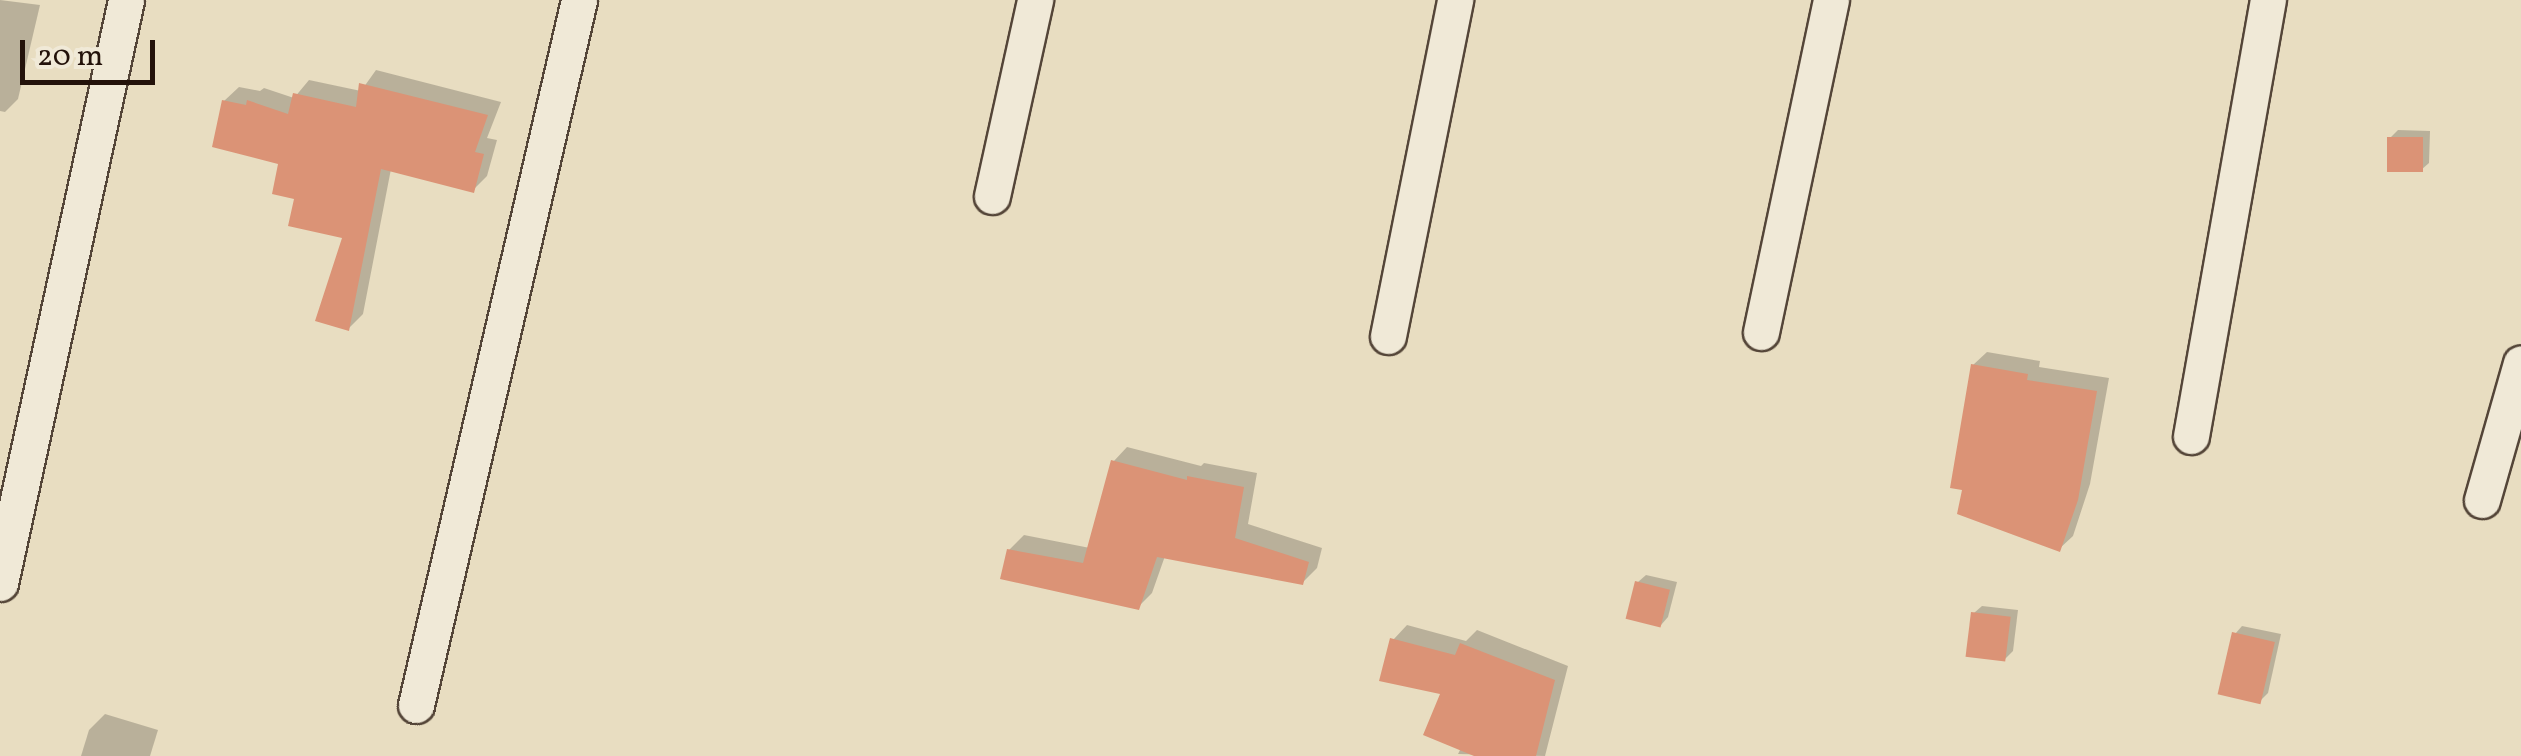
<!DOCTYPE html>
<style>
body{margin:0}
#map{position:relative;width:2521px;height:756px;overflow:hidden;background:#e8ddc1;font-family:Vollkorn,serif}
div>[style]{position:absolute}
.shadow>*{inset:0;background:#0003}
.building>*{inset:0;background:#db9376;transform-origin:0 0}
.roads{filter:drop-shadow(2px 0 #544538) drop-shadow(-2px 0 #544538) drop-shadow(0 2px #544538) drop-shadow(0 -2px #544538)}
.minor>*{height:35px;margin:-17.5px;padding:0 17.5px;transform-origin:17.5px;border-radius:17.5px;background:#f0e9d7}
span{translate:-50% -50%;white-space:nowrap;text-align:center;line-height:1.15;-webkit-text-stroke:10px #f0e9d7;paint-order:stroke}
.scale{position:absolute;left:20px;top:40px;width:135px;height:45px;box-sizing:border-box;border:5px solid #23120a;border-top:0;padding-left:12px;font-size:30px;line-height:35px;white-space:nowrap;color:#23120a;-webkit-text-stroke:8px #f0e9d7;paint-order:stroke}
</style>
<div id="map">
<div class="shadow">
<div style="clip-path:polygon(0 0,40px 5px,18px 99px,5px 112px,0 111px)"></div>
<div style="clip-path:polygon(376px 70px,501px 102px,487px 138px,497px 140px,487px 176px,473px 190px,391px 169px,363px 314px,349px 328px,345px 236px,296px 197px,281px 162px,224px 101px,239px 87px,260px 91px,264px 88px,294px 98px,309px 80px,361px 91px)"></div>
<div style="clip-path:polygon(2398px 130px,2430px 131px,2429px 163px,2421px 170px,2390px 138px)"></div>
<div style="clip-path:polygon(1987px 352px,2040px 361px,2039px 367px,2109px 378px,2090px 484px,2073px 536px,2059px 549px,1966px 488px,1973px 365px)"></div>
<div style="clip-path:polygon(1127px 447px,1201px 466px,1204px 463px,1257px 473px,1248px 524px,1322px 548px,1317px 568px,1303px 582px,1165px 556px,1152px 593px,1138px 607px,1009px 550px,1024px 535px,1090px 548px,1113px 462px)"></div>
<div style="clip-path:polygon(1646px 575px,1677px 582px,1668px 617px,1661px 625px,1638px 582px)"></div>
<div style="clip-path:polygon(1982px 606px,2018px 610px,2013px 651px,2005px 659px,1974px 613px)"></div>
<div style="clip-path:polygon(1407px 625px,1466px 641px,1477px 630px,1568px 666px,1545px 756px,1458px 754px,1461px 748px,1443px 692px,1393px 640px)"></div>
<div style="clip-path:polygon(2242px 626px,2281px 634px,2268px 693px,2260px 701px,2235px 634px)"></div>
<div style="clip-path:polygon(105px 714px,158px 730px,150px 756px,81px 756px,89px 730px)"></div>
</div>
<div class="building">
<div style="clip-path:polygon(359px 83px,488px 115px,475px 152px,484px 154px,474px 193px,381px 169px,349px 331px,315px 321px,342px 238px,288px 226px,294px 199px,272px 194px,278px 164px,212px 147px,222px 100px,246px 105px,247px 100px,288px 114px,293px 93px,356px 107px)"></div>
<div style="left:2387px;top:137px;width:36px;height:35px"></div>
<div style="clip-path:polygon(1971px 364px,2028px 374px,2027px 380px,2097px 391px,2078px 500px,2060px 552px,1957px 514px,1962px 490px,1950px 488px)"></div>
<div style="clip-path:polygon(1111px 460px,1187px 480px,1187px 476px,1244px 487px,1235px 538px,1309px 562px,1303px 585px,1157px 557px,1139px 610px,1000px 579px,1007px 549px,1083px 563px)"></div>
<div style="left:1635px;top:581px;width:36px;height:39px;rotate:14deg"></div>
<div style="left:1971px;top:612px;width:40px;height:45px;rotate:7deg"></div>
<div style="left:2232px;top:632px;width:44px;height:64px;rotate:13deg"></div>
<div style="clip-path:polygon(1390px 638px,1455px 655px,1460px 643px,1555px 680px,1536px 756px,1474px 756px,1423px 735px,1440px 694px,1379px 681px)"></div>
</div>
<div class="roads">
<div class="minor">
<div style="left:992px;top:196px;width:201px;rotate:-77.6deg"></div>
<div style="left:1761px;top:332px;width:339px;rotate:-78.1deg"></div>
<div style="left:1388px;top:336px;width:343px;rotate:-78.7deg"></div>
<div style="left:2191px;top:436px;width:443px;rotate:-80deg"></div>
<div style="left:2482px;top:500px;width:142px;rotate:-74.1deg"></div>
<div style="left:0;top:583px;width:596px;rotate:-77.8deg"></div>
<div style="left:416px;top:705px;width:724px;rotate:-76.98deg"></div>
</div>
</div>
<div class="scale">20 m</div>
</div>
